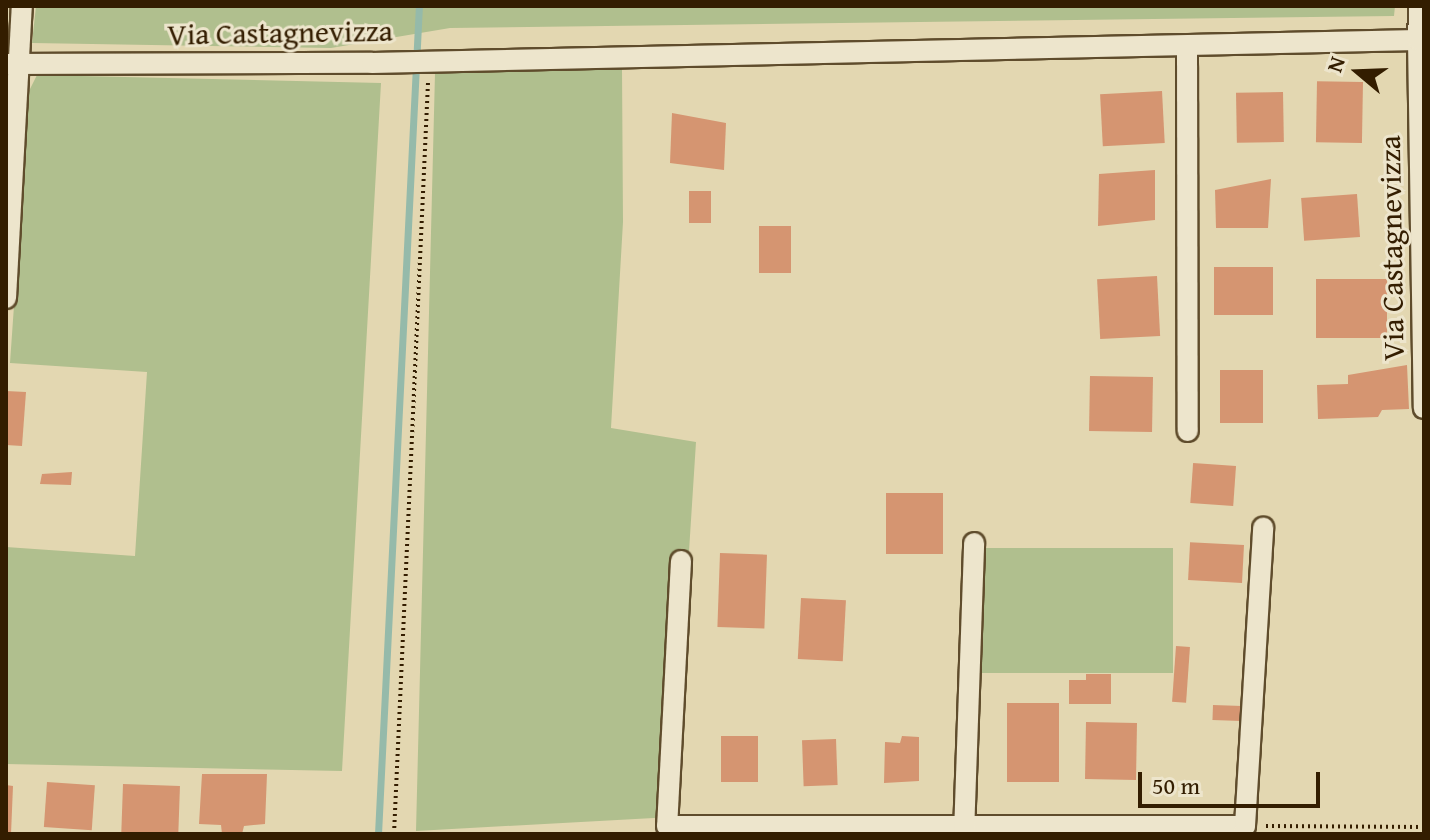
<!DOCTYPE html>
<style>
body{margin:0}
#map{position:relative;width:1430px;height:840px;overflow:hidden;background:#e3d7b1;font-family:"Gentium Book Plus",serif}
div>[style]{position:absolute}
.green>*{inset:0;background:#b0bf8e;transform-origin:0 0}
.stream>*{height:7px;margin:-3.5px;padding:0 3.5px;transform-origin:3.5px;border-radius:3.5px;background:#95baaa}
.building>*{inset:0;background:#d59571;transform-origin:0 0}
.path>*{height:4px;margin-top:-2px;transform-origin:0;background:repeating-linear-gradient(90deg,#331d00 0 2px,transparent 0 6px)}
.roads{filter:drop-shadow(2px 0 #5f4c2c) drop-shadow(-2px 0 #5f4c2c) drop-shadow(0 2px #5f4c2c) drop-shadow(0 -2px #5f4c2c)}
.minor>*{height:20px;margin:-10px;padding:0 10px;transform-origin:10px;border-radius:10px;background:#ede5cc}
span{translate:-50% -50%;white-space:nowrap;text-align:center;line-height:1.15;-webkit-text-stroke:6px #ede5cc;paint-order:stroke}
.street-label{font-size:30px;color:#331d00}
.frame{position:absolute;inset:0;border:8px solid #331d00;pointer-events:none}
.north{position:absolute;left:1318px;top:32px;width:80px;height:80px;-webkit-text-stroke:6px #ede5cc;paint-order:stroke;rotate:289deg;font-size:22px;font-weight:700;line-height:32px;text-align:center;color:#331d00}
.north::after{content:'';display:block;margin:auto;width:28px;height:36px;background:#331d00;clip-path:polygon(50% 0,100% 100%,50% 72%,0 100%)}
.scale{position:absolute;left:1138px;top:772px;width:182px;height:36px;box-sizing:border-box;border:4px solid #331d00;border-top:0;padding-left:10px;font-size:24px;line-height:28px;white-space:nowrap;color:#331d00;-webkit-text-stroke:6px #ede5cc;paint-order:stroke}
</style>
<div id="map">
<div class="green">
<div style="clip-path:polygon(36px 6px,1395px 6px,1394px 16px,450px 28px,331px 48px,32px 43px)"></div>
<div style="clip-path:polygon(622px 68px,623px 222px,611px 428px,696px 442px,672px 817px,416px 831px,435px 73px)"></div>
<div style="clip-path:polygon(37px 75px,381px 83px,342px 771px,6px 764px,6px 547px,135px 556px,147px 372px,10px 363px,29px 91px)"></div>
<div style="left:979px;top:548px;width:194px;height:125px"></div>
</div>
<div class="stream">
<div style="left:378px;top:834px;width:829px;rotate:-87.17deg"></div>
</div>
<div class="building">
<div style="left:1363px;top:82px;width:61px;height:46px;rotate:91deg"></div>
<div style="left:1162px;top:91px;width:52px;height:62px;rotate:87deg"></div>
<div style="left:1283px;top:92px;width:50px;height:47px;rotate:89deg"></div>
<div style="clip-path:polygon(672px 113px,726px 123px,724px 170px,670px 163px)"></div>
<div style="clip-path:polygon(1155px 170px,1155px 220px,1098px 226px,1099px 174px)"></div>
<div style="clip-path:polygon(1271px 179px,1268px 228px,1216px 228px,1215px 190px)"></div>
<div style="left:689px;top:191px;width:22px;height:32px"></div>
<div style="left:1357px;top:194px;width:43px;height:56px;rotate:86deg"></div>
<div style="left:791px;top:226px;width:47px;height:32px;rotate:90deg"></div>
<div style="left:1214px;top:267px;width:59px;height:48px"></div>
<div style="left:1157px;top:276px;width:60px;height:60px;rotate:87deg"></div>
<div style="left:1316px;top:279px;width:71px;height:59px"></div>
<div style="clip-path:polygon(1407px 365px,1409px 409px,1382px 410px,1378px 417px,1318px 419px,1317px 385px,1348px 384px,1348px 375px)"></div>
<div style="left:1220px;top:370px;width:43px;height:53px"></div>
<div style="left:1090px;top:376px;width:63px;height:55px;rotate:1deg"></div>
<div style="clip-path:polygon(6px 391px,26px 392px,22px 446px,6px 445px)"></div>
<div style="left:1236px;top:466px;width:40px;height:43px;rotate:94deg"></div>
<div style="clip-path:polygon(72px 472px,71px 485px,40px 484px,42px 474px)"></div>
<div style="left:886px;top:493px;width:57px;height:61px"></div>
<div style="left:1244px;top:545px;width:38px;height:54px;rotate:93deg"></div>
<div style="left:720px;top:553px;width:47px;height:74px;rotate:2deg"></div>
<div style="left:801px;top:598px;width:45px;height:61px;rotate:3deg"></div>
<div style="left:1176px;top:646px;width:14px;height:56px;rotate:4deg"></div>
<div style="clip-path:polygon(1086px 674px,1111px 674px,1111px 704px,1069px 704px,1069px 680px,1086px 680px)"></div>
<div style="left:1007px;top:703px;width:52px;height:79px"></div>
<div style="left:1213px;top:705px;width:29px;height:15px;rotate:2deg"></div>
<div style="left:1086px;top:722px;width:51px;height:57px;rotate:1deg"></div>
<div style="left:721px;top:736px;width:37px;height:46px"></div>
<div style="clip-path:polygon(902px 736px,919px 737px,919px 781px,884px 783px,885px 742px,900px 743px)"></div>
<div style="left:836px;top:739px;width:46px;height:34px;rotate:88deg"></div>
<div style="clip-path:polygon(202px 774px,267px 774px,265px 824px,244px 826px,242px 834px,222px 834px,221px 825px,199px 824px)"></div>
<div style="left:47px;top:782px;width:48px;height:45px;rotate:4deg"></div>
<div style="left:123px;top:784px;width:57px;height:49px;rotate:2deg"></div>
<div style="clip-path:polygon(6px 785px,13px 786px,11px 834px,6px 834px)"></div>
</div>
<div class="path">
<div style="left:1266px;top:826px;width:158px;rotate:0.4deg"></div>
<div style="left:394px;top:834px;width:754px;rotate:-87.41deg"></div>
</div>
<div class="roads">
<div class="minor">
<div style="left:1424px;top:40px;width:6px;rotate:180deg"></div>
<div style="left:1418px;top:40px;width:368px;rotate:89.1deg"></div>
<div style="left:1187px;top:46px;width:385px;rotate:89.9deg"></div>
<div style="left:6px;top:64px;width:366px;rotate:-0.2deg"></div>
<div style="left:372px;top:63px;width:1046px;rotate:-1.26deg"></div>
<div style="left:1418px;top:40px;width:34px;rotate:-88deg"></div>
<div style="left:6px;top:298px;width:292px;rotate:-86.9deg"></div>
<div style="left:681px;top:561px;width:265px;rotate:93deg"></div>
<div style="left:667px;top:826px;width:578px"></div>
<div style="left:1245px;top:826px;width:299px;rotate:-86.5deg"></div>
<div style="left:964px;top:834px;width:291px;rotate:-88deg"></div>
</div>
</div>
<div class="street-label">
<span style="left:280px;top:32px;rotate:-1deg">Via Castagnevizza</span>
<span style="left:1391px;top:248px;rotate:-91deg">Via Castagnevizza</span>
</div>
<div class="frame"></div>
<div class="north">N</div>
<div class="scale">50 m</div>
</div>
